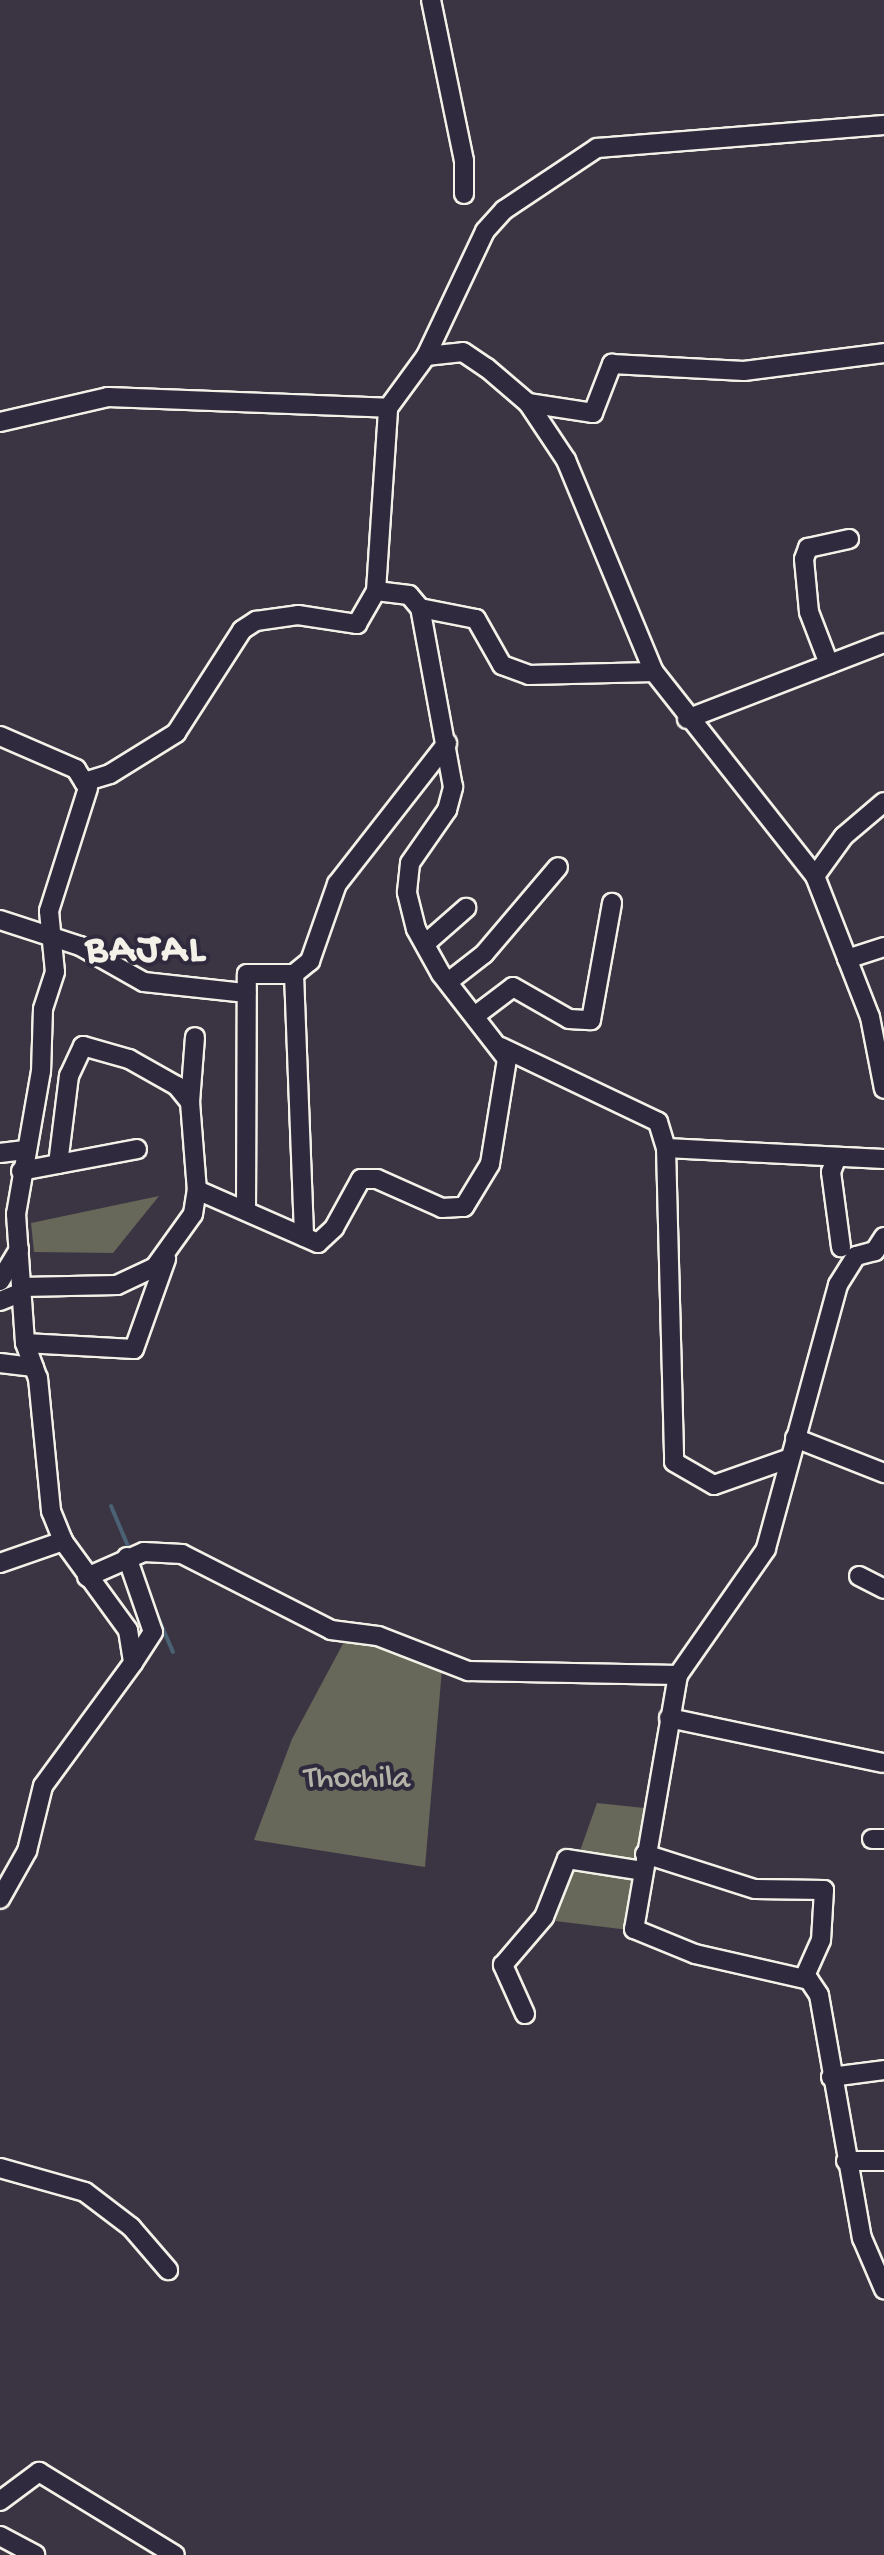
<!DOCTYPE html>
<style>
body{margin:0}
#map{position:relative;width:884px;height:2555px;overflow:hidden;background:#3b3543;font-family:"Gochi Hand",sans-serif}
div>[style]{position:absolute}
.green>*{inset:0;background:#67685a}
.stream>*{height:4px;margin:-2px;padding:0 2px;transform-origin:2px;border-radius:2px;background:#4a6273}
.roads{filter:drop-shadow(2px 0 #f4f1e8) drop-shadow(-2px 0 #f4f1e8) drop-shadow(0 2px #f4f1e8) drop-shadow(0 -2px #f4f1e8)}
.minor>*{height:18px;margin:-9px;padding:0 9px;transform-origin:9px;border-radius:9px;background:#2f2a3d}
span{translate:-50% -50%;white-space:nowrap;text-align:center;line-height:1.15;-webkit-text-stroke:8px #2f2a3d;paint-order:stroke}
.park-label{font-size:32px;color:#b5b3a8}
.district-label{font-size:42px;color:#f4f1e8;font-weight:700;letter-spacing:2.5px}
</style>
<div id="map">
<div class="green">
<div style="clip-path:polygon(159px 1196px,113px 1253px,34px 1252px,31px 1223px)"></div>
<div style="clip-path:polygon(367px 1639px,442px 1669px,425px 1867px,254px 1840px,292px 1739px,345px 1640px)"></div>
<div style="clip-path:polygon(597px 1803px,644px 1808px,629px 1930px,555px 1921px)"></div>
</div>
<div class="stream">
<div style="left:111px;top:1506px;width:49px;rotate:67.1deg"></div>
<div style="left:153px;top:1606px;width:50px;rotate:66.5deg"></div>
</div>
<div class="roads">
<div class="minor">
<div style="left:431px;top:0;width:164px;rotate:78.4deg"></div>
<div style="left:464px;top:161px;width:33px;rotate:90deg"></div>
<div style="left:426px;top:356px;width:138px;rotate:-64.7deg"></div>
<div style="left:485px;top:231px;width:28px;rotate:-48deg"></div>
<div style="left:504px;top:210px;width:112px;rotate:-33.7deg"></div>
<div style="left:597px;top:148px;width:288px;rotate:-4.6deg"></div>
<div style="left:528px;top:403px;width:66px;rotate:8.7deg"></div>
<div style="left:593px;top:413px;width:53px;rotate:-68.8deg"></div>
<div style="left:612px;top:364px;width:132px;rotate:3deg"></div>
<div style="left:744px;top:371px;width:141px;rotate:-7.3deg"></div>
<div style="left:0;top:422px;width:111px;rotate:-13deg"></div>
<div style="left:108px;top:397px;width:280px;rotate:2.2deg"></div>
<div style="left:388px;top:408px;width:64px;rotate:-53.8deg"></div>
<div style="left:426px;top:356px;width:37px;rotate:-6deg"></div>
<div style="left:463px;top:352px;width:29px;rotate:34deg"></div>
<div style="left:487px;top:368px;width:54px;rotate:40.5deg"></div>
<div style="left:528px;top:403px;width:69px;rotate:56.3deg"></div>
<div style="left:566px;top:460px;width:230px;rotate:67.5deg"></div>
<div style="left:654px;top:672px;width:260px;rotate:51.7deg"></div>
<div style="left:815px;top:876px;width:151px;rotate:68.7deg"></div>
<div style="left:870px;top:1017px;width:73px;rotate:79deg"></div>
<div style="left:420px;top:608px;width:57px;rotate:11.1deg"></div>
<div style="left:476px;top:619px;width:53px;rotate:60.5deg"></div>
<div style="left:502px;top:665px;width:29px;rotate:20deg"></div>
<div style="left:529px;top:675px;width:125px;rotate:-1.4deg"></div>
<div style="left:829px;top:664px;width:56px;rotate:-111deg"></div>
<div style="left:809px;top:612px;width:53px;rotate:-95.4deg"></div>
<div style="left:804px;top:559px;width:12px;rotate:-70deg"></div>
<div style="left:808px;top:548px;width:42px;rotate:-12.4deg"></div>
<div style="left:687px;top:719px;width:211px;rotate:-21.1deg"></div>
<div style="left:0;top:736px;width:83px;rotate:23.5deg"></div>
<div style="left:76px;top:769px;width:22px;rotate:58deg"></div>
<div style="left:88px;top:788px;width:129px;rotate:107.6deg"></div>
<div style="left:49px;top:911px;width:61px;rotate:84.4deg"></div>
<div style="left:55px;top:972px;width:39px;rotate:108deg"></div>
<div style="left:43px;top:1009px;width:62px;rotate:91.8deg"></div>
<div style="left:41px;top:1071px;width:145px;rotate:99.9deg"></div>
<div style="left:16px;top:1214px;width:129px;rotate:86deg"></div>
<div style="left:25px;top:1343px;width:37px;rotate:70deg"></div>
<div style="left:38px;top:1378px;width:134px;rotate:84.4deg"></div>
<div style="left:51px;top:1511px;width:32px;rotate:68deg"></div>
<div style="left:63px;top:1541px;width:110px;rotate:53.9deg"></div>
<div style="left:128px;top:1630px;width:33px;rotate:81deg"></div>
<div style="left:133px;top:1663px;width:152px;rotate:126.2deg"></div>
<div style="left:43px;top:1786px;width:67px;rotate:103.8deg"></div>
<div style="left:27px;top:1851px;width:55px;rotate:119.4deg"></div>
<div style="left:84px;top:782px;width:27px;rotate:-17deg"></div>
<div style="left:110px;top:774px;width:78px;rotate:-31.8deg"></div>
<div style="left:176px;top:733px;width:122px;rotate:-57.3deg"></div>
<div style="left:242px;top:630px;width:17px;rotate:-33deg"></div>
<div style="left:256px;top:621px;width:42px;rotate:-8.1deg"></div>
<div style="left:298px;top:615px;width:60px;rotate:8.7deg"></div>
<div style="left:357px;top:624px;width:38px;rotate:-60deg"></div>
<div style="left:815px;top:876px;width:49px;rotate:-54.1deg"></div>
<div style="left:844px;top:836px;width:52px;rotate:-40.4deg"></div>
<div style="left:0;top:920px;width:84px;rotate:18deg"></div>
<div style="left:80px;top:946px;width:73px;rotate:29.4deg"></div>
<div style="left:144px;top:982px;width:103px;rotate:6.2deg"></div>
<div style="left:425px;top:944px;width:55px;rotate:-41.3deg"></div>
<div style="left:847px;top:959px;width:39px;rotate:-18deg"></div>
<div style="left:294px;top:974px;width:263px;rotate:87.8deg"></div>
<div style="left:448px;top:982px;width:46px;rotate:-37.9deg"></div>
<div style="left:484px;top:954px;width:114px;rotate:-49.6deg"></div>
<div style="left:476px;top:1015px;width:46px;rotate:-37.1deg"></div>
<div style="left:513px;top:987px;width:64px;rotate:29.7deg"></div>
<div style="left:569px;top:1019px;width:22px;rotate:3deg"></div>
<div style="left:591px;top:1020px;width:119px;rotate:-79.8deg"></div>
<div style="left:501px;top:1047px;width:174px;rotate:25.5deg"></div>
<div style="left:658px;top:1122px;width:27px;rotate:73deg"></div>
<div style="left:666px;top:1148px;width:218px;rotate:2.9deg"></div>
<div style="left:190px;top:1102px;width:65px;rotate:-85.6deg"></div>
<div style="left:666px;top:1148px;width:314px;rotate:88.5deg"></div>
<div style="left:674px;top:1462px;width:46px;rotate:29.9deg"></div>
<div style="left:714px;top:1485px;width:78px;rotate:-19.4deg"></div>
<div style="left:0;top:1153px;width:25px;rotate:-7deg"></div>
<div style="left:837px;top:1157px;width:16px;rotate:112deg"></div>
<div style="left:831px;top:1172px;width:76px;rotate:82.4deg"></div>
<div style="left:58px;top:1164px;width:89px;rotate:-82.9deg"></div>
<div style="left:69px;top:1076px;width:33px;rotate:-65deg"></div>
<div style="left:83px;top:1046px;width:48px;rotate:15.8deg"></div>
<div style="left:129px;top:1059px;width:55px;rotate:29.4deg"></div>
<div style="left:177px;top:1086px;width:21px;rotate:51deg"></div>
<div style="left:190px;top:1102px;width:88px;rotate:85.5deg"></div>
<div style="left:21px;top:1171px;width:118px;rotate:-10.7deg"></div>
<div style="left:246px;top:1211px;width:237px;rotate:-89.8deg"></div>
<div style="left:247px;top:974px;width:47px"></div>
<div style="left:294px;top:974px;width:21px;rotate:-39deg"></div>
<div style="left:310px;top:961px;width:82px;rotate:-70.7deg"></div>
<div style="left:337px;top:884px;width:179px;rotate:-52deg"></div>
<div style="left:884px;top:1237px;width:17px;rotate:123deg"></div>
<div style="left:875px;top:1251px;width:20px;rotate:165deg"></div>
<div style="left:856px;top:1256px;width:34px;rotate:122deg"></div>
<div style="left:838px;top:1285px;width:274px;rotate:105.3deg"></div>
<div style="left:766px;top:1549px;width:154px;rotate:124.9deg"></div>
<div style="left:678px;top:1675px;width:258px;rotate:99.8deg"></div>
<div style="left:634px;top:1929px;width:66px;rotate:22.3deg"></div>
<div style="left:695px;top:1954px;width:117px;rotate:12.8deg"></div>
<div style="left:809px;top:1980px;width:18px;rotate:56deg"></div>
<div style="left:819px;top:1995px;width:247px;rotate:80deg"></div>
<div style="left:862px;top:2238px;width:56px;rotate:66.7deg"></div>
<div style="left:0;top:1281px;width:37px;rotate:-59deg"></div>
<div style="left:22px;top:1287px;width:95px;rotate:-1.2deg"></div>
<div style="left:117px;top:1285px;width:42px;rotate:-25.3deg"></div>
<div style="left:155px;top:1267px;width:65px;rotate:-54.4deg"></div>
<div style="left:193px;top:1214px;width:24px;rotate:-81deg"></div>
<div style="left:197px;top:1190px;width:132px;rotate:23.7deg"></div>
<div style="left:318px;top:1243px;width:22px;rotate:-43deg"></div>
<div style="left:334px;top:1228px;width:56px;rotate:-61.1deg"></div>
<div style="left:361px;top:1179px;width:16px"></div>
<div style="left:377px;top:1179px;width:71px;rotate:24deg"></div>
<div style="left:442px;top:1208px;width:22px;rotate:-3deg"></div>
<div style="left:464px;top:1207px;width:50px;rotate:-58.8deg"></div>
<div style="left:490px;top:1164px;width:106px;rotate:-80.8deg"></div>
<div style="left:507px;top:1059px;width:108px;rotate:-127.8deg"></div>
<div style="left:441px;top:974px;width:51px;rotate:-119.1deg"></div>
<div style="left:416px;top:929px;width:38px;rotate:-104deg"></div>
<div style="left:407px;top:892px;width:29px;rotate:-84deg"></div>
<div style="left:410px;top:863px;width:65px;rotate:-55.1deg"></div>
<div style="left:447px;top:810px;width:24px;rotate:-75deg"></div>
<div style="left:453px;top:787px;width:182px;rotate:-100.4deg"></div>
<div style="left:420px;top:608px;width:17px;rotate:-130deg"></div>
<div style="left:409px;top:595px;width:33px;rotate:-173deg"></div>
<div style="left:376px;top:591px;width:183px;rotate:-86.2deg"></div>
<div style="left:0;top:1301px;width:24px;rotate:-22deg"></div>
<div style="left:25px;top:1343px;width:109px;rotate:3.2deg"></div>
<div style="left:134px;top:1349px;width:96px;rotate:-70.4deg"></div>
<div style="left:0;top:1363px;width:34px;rotate:7deg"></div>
<div style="left:795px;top:1438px;width:96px;rotate:21.5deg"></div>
<div style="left:127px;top:1557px;width:79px;rotate:70.9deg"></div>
<div style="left:153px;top:1632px;width:37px;rotate:123deg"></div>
<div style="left:0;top:1563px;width:67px;rotate:-19.2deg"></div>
<div style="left:859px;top:1576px;width:28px;rotate:27deg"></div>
<div style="left:87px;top:1577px;width:62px;rotate:-23.7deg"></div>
<div style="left:144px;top:1552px;width:38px;rotate:3deg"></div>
<div style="left:182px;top:1554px;width:167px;rotate:27deg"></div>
<div style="left:331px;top:1630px;width:47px;rotate:7.3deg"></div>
<div style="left:378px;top:1636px;width:97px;rotate:21.3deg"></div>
<div style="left:468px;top:1671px;width:210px;rotate:1.1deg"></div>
<div style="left:669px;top:1718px;width:218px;rotate:11.9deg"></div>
<div style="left:872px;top:1839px;width:12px"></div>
<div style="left:645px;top:1854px;width:115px;rotate:17.7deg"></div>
<div style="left:755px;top:1889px;width:69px;rotate:0.8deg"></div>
<div style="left:824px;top:1890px;width:50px;rotate:93.4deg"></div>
<div style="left:821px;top:1940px;width:42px;rotate:114.1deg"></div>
<div style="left:525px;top:2014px;width:54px;rotate:-114.2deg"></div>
<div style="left:503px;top:1965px;width:63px;rotate:-49.5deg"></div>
<div style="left:544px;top:1917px;width:62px;rotate:-68.4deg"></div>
<div style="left:567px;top:1859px;width:77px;rotate:9deg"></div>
<div style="left:831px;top:2077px;width:53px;rotate:-7.5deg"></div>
<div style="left:846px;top:2161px;width:38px"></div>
<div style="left:0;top:2168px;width:88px;rotate:15.8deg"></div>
<div style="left:85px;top:2192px;width:58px;rotate:37.3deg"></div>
<div style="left:131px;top:2227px;width:57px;rotate:49.3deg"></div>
<div style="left:0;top:2501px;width:49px;rotate:-36.6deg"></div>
<div style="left:39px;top:2472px;width:159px;rotate:31.4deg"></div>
<div style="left:0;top:2536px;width:40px;rotate:28deg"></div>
</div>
</div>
<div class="park-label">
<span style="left:357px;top:1780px">Thochila</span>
</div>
<div class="district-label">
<span style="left:146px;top:952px">BAJAL</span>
</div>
</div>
